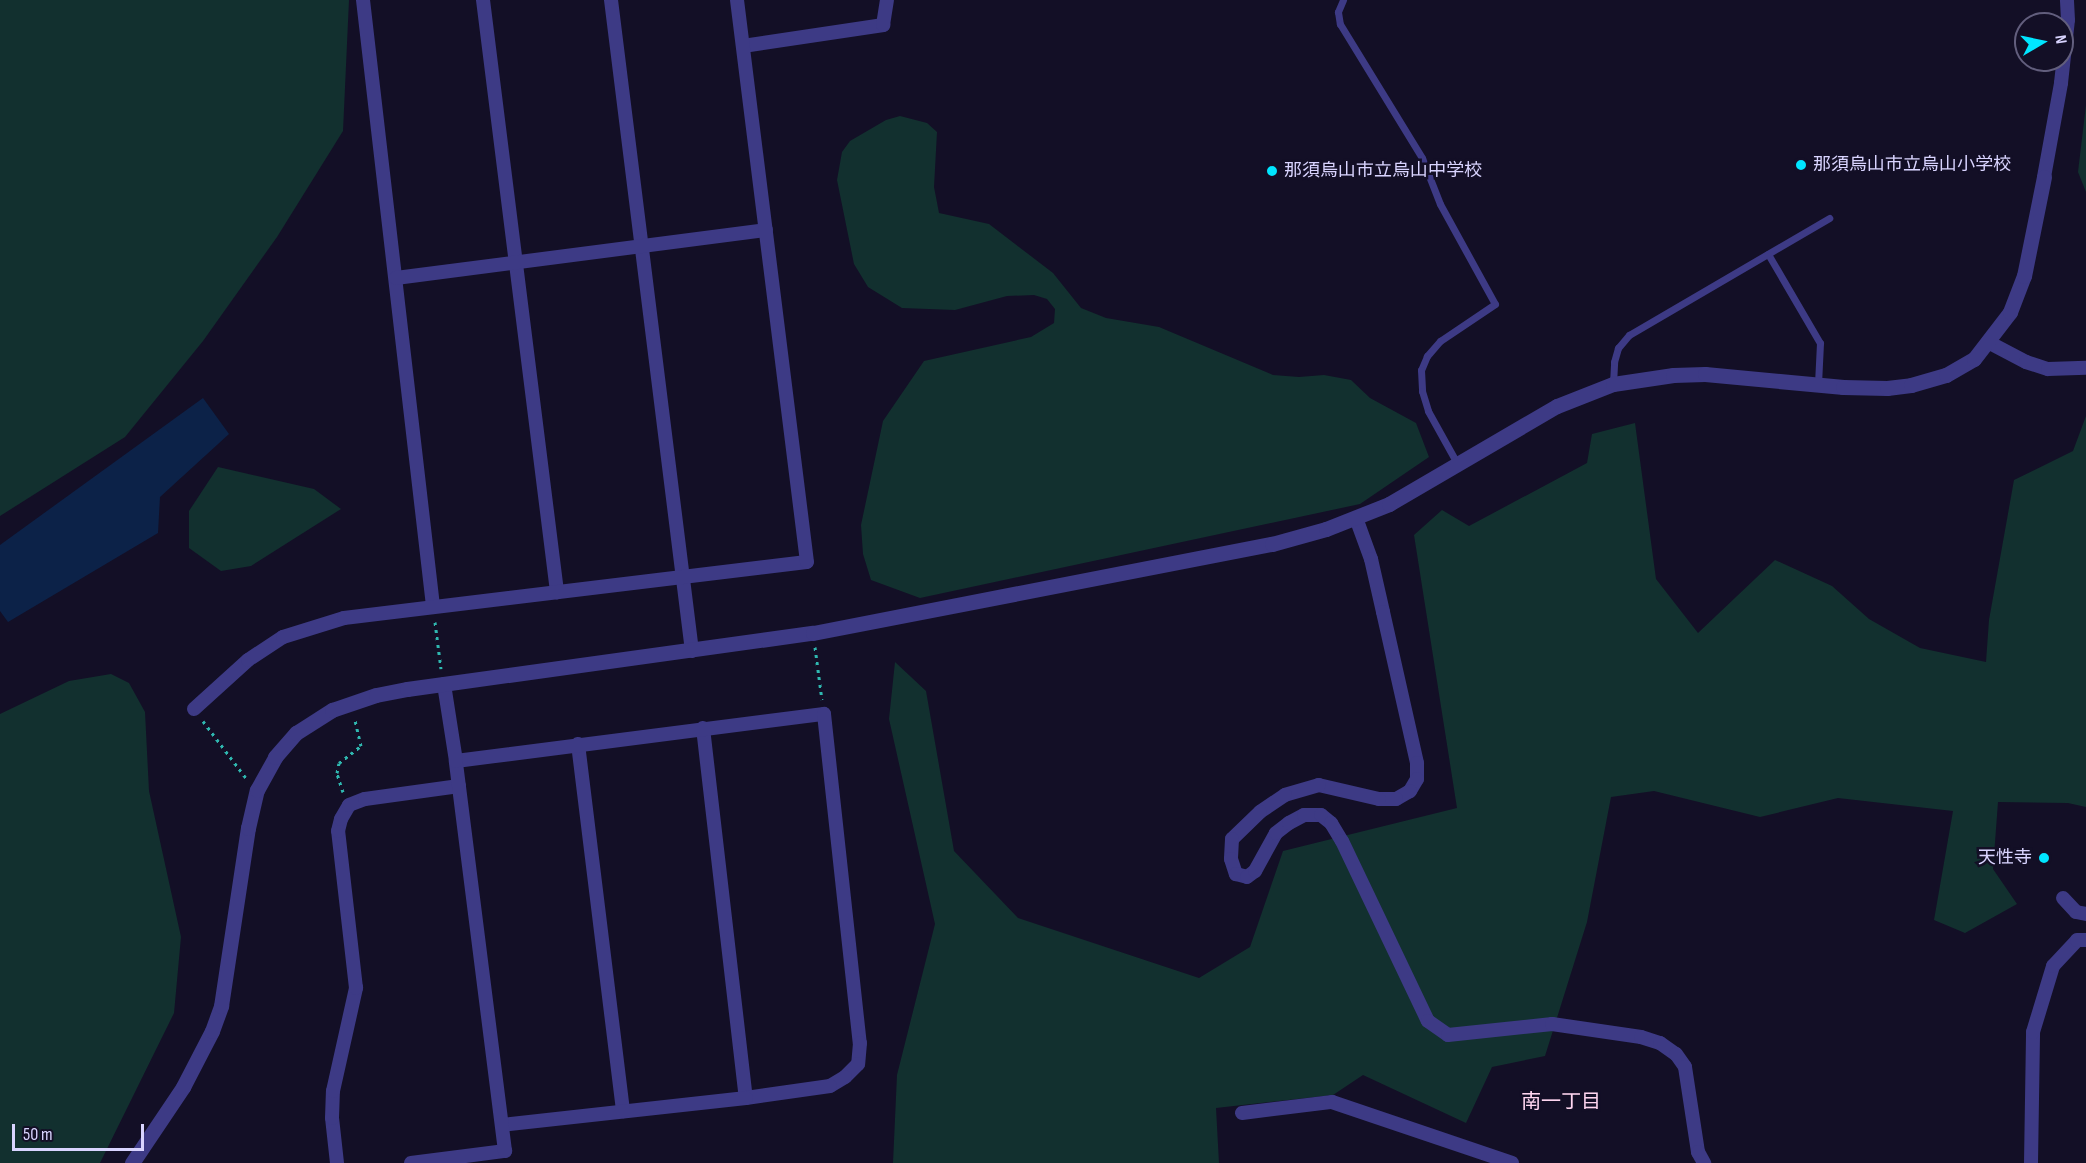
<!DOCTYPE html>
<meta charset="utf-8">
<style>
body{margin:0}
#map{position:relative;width:2086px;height:1163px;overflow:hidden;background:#130f26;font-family:"Sofia Sans Condensed","Noto Sans JP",sans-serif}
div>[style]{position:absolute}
.green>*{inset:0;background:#12302f}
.water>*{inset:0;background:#0c2248}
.path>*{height:3px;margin-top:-1.5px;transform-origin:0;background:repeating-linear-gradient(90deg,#2fb8b0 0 3px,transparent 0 7.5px)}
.service>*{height:7px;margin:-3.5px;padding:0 3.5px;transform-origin:3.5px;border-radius:3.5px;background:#3d3a85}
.minor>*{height:14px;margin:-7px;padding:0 7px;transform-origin:7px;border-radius:7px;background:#3d3a85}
.tertiary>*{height:15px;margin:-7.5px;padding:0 7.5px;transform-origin:7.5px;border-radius:7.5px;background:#3d3a85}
.dots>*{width:16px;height:16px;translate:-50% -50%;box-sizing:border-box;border:3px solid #130f26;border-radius:50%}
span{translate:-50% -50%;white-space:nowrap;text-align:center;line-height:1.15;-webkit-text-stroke:5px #130f26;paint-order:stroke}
.poi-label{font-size:18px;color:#d9d4ff}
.left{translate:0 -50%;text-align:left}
.right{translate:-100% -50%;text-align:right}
.neighbourhood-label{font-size:20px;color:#ffd6f0}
.north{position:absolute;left:2014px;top:12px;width:60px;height:60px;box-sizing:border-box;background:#130f26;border:2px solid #625e7d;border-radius:50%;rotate:81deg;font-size:16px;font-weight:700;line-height:24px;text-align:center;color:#d9d4ff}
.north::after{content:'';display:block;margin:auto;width:21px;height:27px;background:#00e5ff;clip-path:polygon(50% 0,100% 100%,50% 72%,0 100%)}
.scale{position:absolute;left:12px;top:1124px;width:132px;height:27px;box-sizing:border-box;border:3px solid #d9d4ff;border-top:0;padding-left:8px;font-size:18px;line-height:21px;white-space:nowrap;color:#d9d4ff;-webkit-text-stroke:4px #130f26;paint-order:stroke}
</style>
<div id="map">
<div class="green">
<div style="clip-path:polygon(0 0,349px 0,343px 131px,277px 237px,203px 341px,125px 437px,0 516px)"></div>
<div style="clip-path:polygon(2086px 105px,2086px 192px,2078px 172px)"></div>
<div style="clip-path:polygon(900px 116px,927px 123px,937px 132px,934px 187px,939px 213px,989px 224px,1053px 273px,1081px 308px,1106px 318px,1159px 327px,1273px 375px,1299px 377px,1324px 375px,1351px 380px,1370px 398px,1416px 423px,1429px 457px,1360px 504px,920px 598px,871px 580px,863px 554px,861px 525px,883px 421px,924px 361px,1031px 337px,1054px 323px,1055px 309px,1047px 299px,1034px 295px,1007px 296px,955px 310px,902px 308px,868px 287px,854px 264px,837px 180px,842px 152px,850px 141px,886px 120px)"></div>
<div style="clip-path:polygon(2086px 416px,2086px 807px,2068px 803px,1998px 802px,1993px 869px,2017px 904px,1965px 933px,1934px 920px,1953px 811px,1838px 798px,1760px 817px,1654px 791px,1611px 797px,1587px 922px,1545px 1056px,1492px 1067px,1466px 1123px,1363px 1075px,1333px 1095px,1216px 1108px,1219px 1163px,893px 1163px,897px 1075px,935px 924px,889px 719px,895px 662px,926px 691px,954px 851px,1018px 918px,1199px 978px,1250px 947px,1283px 851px,1457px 808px,1414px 535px,1442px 510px,1469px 526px,1587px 463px,1592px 434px,1635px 423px,1656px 579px,1698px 633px,1775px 560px,1832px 586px,1869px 619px,1920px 648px,1986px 662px,1989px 620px,2014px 480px,2073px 451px)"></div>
<div style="clip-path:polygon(218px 467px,314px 489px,341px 509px,251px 566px,221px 571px,189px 548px,189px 511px)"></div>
<div style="clip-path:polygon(111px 674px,129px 683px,145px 712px,149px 791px,181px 937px,174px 1013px,100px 1163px,0 1163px,0 714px,69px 681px)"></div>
</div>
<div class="water">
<div style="clip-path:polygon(203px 398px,229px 434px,160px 497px,158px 533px,8px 622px,0 611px,0 545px)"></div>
</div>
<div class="path">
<div style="left:435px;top:622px;width:47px;rotate:82.7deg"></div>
<div style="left:815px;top:647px;width:53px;rotate:82.5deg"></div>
<div style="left:203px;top:721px;width:71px;rotate:53deg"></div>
<div style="left:343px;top:792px;width:20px;rotate:-108deg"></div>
<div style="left:337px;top:773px;width:10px;rotate:-79deg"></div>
<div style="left:339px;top:763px;width:28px;rotate:-38deg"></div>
<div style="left:361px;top:746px;width:28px;rotate:-103deg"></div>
</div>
<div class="service">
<div style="left:1343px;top:0;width:13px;rotate:113deg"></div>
<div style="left:1338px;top:12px;width:12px;rotate:81deg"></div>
<div style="left:1340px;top:24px;width:157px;rotate:58.5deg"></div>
<div style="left:1422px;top:158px;width:49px;rotate:68.6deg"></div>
<div style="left:1440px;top:204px;width:114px;rotate:61.2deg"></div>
<div style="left:1495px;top:304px;width:66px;rotate:146.1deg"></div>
<div style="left:1440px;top:341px;width:20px;rotate:131deg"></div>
<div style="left:1427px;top:356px;width:15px;rotate:113deg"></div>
<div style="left:1421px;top:370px;width:21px;rotate:87deg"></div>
<div style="left:1422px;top:391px;width:21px;rotate:73deg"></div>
<div style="left:1428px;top:411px;width:62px;rotate:60.9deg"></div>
<div style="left:1768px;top:254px;width:103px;rotate:59.7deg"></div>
<div style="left:1820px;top:343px;width:41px;rotate:92.8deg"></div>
<div style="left:1613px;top:384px;width:22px;rotate:-87deg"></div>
<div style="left:1614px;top:362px;width:15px;rotate:-74deg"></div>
<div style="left:1618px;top:348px;width:17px;rotate:-50deg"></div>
<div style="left:1629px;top:335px;width:232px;rotate:-30.3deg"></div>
</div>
<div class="minor">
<div style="left:363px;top:0;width:610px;rotate:83.41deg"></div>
<div style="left:483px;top:0;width:597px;rotate:82.87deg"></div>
<div style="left:611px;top:0;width:656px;rotate:82.91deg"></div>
<div style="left:743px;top:46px;width:142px;rotate:-8.5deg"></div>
<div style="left:883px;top:25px;width:25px;rotate:-81deg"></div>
<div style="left:2044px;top:177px;width:96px;rotate:-79.7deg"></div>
<div style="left:2061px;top:83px;width:63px;rotate:-83.7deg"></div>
<div style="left:2068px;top:20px;width:20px;rotate:-93deg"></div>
<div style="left:396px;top:278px;width:373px;rotate:-7.4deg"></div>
<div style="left:1988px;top:342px;width:43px;rotate:27.8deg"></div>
<div style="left:2026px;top:362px;width:23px;rotate:18deg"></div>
<div style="left:2048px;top:369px;width:38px;rotate:-2deg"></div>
<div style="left:1356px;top:518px;width:44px;rotate:69.9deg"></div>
<div style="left:1371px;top:559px;width:54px;rotate:77.2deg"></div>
<div style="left:1383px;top:612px;width:155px;rotate:77.3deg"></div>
<div style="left:1417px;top:763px;width:16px;rotate:90deg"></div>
<div style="left:1417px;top:779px;width:14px;rotate:120deg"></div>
<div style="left:1410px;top:791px;width:16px;rotate:150deg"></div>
<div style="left:1396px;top:799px;width:17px;rotate:180deg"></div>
<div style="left:1379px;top:799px;width:62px;rotate:-166.9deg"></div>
<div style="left:1319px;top:785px;width:35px;rotate:164deg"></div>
<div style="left:1285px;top:795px;width:30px;rotate:146deg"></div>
<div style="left:1260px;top:812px;width:39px;rotate:136deg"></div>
<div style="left:1232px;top:839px;width:20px;rotate:93deg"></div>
<div style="left:1231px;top:859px;width:16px;rotate:72deg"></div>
<div style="left:1236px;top:874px;width:11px;rotate:15deg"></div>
<div style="left:1247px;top:877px;width:10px;rotate:-37deg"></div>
<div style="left:1255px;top:871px;width:43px;rotate:-61.1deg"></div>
<div style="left:1276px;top:833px;width:16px;rotate:-38deg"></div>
<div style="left:1289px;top:823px;width:17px;rotate:-28deg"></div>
<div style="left:1304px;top:815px;width:17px"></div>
<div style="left:1321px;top:815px;width:13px;rotate:39deg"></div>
<div style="left:1331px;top:823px;width:21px;rotate:59deg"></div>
<div style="left:1342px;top:841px;width:199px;rotate:64.5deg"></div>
<div style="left:1428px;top:1021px;width:24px;rotate:35deg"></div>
<div style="left:1448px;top:1035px;width:105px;rotate:-6deg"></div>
<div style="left:1552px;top:1024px;width:90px;rotate:8.3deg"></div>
<div style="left:1641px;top:1037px;width:20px;rotate:18deg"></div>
<div style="left:1660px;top:1043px;width:19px;rotate:35deg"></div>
<div style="left:1676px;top:1054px;width:16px;rotate:55deg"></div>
<div style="left:1685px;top:1067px;width:86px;rotate:81.3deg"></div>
<div style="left:1698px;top:1152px;width:13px;rotate:61deg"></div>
<div style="left:194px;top:709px;width:73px;rotate:-42.2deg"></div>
<div style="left:248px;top:660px;width:42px;rotate:-33.3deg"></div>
<div style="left:283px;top:637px;width:64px;rotate:-17.3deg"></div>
<div style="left:344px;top:618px;width:466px;rotate:-6.9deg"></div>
<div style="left:807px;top:562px;width:566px;rotate:-97.1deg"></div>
<div style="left:703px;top:728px;width:372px;rotate:83.4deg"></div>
<div style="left:578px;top:744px;width:370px;rotate:83deg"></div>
<div style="left:456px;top:761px;width:371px;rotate:-7.3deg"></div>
<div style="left:824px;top:714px;width:331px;rotate:83.8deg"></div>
<div style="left:860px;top:1043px;width:21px;rotate:95deg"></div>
<div style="left:858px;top:1064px;width:18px;rotate:135deg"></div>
<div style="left:845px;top:1077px;width:17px;rotate:149deg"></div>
<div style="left:830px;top:1086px;width:85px;rotate:171.9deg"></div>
<div style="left:746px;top:1098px;width:245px;rotate:173.7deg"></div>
<div style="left:2063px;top:898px;width:19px;rotate:47deg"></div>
<div style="left:2076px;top:912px;width:10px;rotate:11deg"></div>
<div style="left:1242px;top:1113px;width:91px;rotate:-7deg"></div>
<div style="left:1332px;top:1102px;width:190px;rotate:18.7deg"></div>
<div style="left:337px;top:1163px;width:45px;rotate:-96.3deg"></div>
<div style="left:332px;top:1118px;width:27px;rotate:-88deg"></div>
<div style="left:333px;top:1091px;width:106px;rotate:-77.4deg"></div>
<div style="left:356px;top:988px;width:158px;rotate:-96.5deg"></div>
<div style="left:338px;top:831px;width:12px;rotate:-76deg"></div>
<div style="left:341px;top:819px;width:16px;rotate:-60deg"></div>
<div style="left:349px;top:805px;width:17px;rotate:-21deg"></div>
<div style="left:365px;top:799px;width:95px;rotate:-7.9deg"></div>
<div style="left:411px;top:1163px;width:95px;rotate:-7.3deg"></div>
<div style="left:505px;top:1151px;width:393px;rotate:-97.2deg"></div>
<div style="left:456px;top:761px;width:78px;rotate:-98.9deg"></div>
<div style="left:2031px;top:1163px;width:131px;rotate:-89.1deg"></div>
<div style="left:2033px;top:1032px;width:69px;rotate:-73.1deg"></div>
<div style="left:2053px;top:966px;width:35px;rotate:-47deg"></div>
<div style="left:2077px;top:940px;width:9px"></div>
</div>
<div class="tertiary">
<div style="left:132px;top:1163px;width:92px;rotate:-56.1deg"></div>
<div style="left:183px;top:1087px;width:63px;rotate:-62.6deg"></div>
<div style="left:212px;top:1031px;width:27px;rotate:-70deg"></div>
<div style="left:221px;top:1006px;width:180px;rotate:-81.4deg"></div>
<div style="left:248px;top:828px;width:39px;rotate:-77deg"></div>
<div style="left:257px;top:790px;width:38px;rotate:-61deg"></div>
<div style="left:275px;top:757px;width:32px;rotate:-49deg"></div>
<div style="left:296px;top:733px;width:43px;rotate:-32.6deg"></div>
<div style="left:332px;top:710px;width:46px;rotate:-18.8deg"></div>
<div style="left:376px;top:695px;width:32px;rotate:-11deg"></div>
<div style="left:407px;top:689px;width:410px;rotate:-7.9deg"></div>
<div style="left:813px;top:633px;width:468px;rotate:-11deg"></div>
<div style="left:1272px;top:544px;width:56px;rotate:-15.5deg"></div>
<div style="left:1326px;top:529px;width:68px;rotate:-21.6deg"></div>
<div style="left:1389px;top:504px;width:194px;rotate:-30.3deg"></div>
<div style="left:1557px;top:406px;width:60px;rotate:-21.4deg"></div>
<div style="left:1613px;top:384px;width:61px;rotate:-8.5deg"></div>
<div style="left:1673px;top:375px;width:32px;rotate:-2deg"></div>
<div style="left:1705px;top:374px;width:139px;rotate:5.4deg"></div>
<div style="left:1843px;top:387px;width:44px;rotate:1.3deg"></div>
<div style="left:1887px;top:388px;width:24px;rotate:-7deg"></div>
<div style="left:1911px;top:385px;width:36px;rotate:-16deg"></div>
<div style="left:1946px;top:375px;width:32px;rotate:-30deg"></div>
<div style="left:1974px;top:359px;width:59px;rotate:-52.5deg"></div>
<div style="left:2010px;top:312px;width:39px;rotate:-69deg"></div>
<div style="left:2024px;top:276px;width:101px;rotate:-78.6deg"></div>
</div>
<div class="dots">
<div style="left:1801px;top:165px;background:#00e5ff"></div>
<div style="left:1272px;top:171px;background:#00e5ff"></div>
<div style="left:2044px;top:858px;background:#00e5ff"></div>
</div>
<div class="poi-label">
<span class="left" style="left:1813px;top:165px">那須烏山市立烏山小学校</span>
<span class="left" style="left:1284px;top:171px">那須烏山市立烏山中学校</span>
<span class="right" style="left:2032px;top:858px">天性寺</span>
</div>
<div class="neighbourhood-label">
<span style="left:1561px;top:1102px">南一丁目</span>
</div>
<div class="north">N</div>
<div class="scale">50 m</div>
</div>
